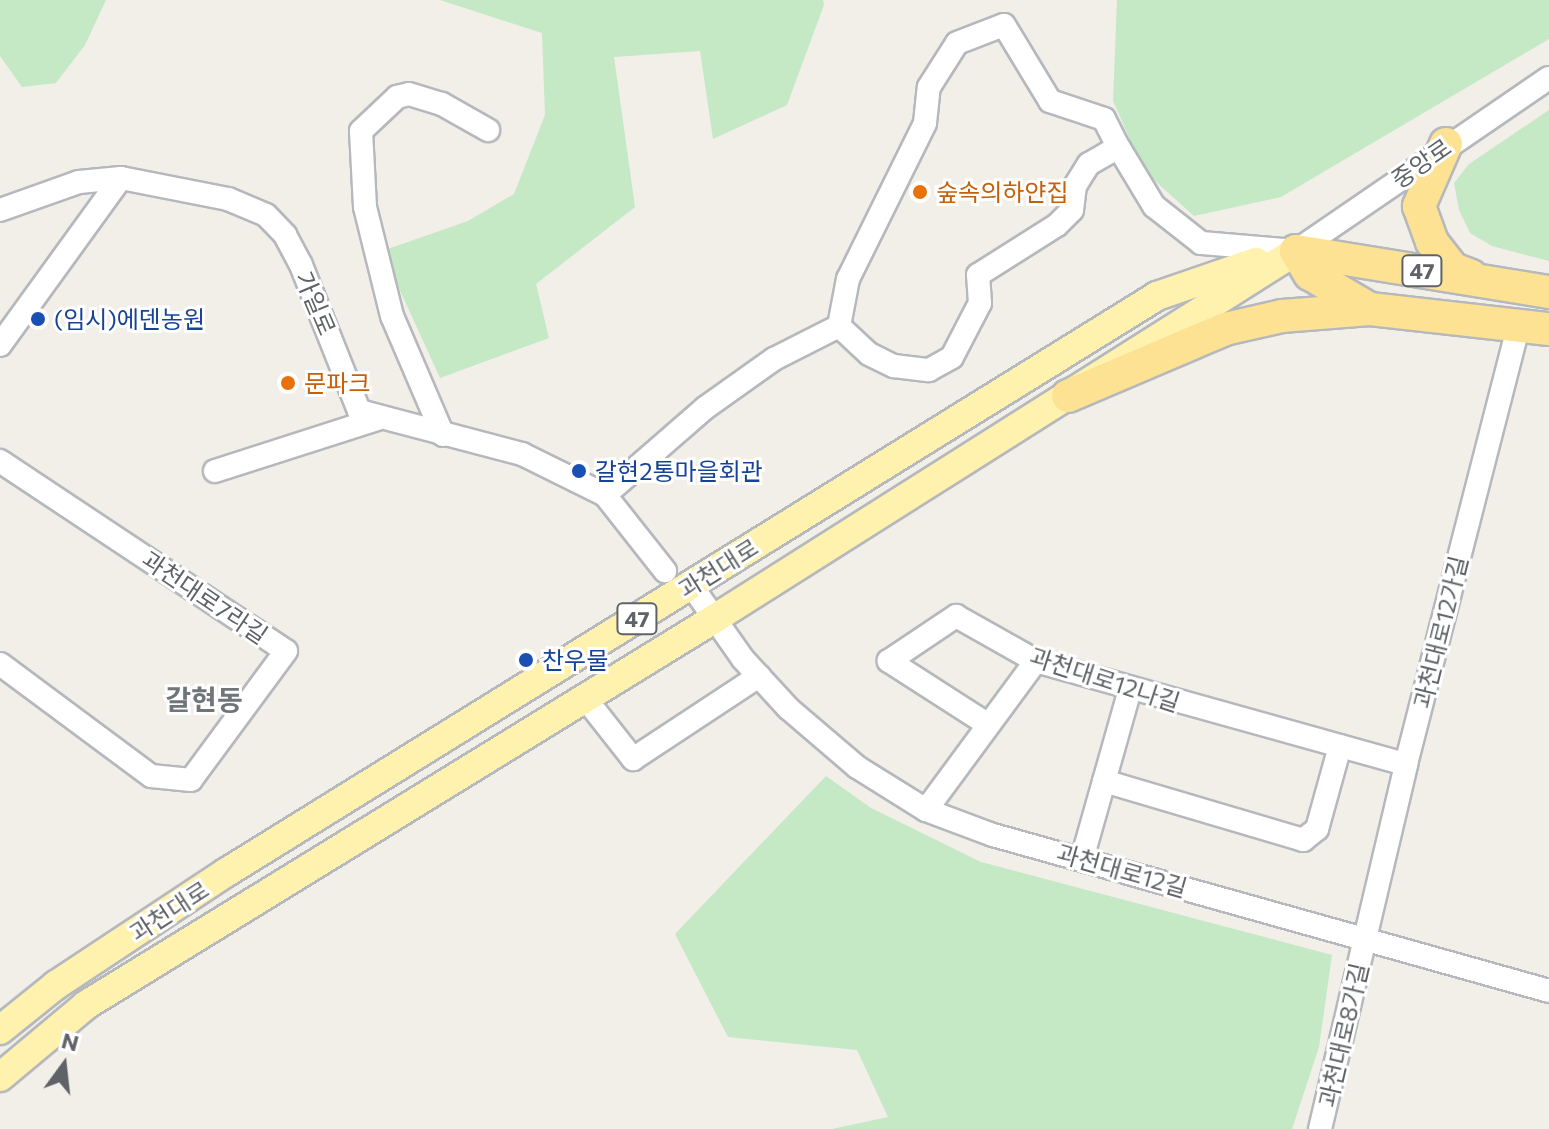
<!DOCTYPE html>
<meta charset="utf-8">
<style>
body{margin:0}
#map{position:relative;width:1549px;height:1129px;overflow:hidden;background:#f1efe8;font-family:Commissioner,"Noto Sans KR",sans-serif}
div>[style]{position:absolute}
.green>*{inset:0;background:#c5e8c5}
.roads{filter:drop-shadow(2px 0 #b5b8bc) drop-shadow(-2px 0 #b5b8bc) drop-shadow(0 2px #b5b8bc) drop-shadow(0 -2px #b5b8bc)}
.minor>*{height:22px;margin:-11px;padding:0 11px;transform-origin:11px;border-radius:11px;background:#fff}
.major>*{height:28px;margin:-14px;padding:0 14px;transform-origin:14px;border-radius:14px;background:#fff2af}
.highway>*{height:32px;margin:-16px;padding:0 16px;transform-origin:16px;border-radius:16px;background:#fde293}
.dots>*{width:22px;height:22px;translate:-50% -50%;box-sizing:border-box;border:4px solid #fff;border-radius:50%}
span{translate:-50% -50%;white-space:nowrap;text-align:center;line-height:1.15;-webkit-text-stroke:6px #fff;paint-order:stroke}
.shield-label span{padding:2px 6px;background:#fff;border:2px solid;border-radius:6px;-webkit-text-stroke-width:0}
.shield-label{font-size:22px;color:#5f6368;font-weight:700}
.street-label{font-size:24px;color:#5f6368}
.food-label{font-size:24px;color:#c56008}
.left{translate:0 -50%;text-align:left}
.transit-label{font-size:24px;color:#164399}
.quarter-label{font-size:28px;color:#70757a;font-weight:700}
.north{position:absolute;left:24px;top:1025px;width:80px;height:80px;-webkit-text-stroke:6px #fff;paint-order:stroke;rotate:15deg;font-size:22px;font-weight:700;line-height:32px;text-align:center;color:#5f6368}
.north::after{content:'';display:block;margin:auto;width:28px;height:36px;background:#5f6368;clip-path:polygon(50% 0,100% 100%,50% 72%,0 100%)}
</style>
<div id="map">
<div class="green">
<div style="clip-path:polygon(0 0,106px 0,85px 45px,56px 83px,22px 87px,0 56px)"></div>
<div style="clip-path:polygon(440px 0,823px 0,824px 5px,787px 105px,713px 139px,700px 51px,614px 57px,635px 207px,536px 284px,549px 338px,440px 378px,382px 251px,468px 221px,514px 194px,545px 115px,542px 33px)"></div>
<div style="clip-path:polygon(1117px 0,1549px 0,1549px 39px,1281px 197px,1194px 216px,1144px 171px,1113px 101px)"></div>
<div style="clip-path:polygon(1549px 110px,1549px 261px,1492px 246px,1470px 233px,1459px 210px,1454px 183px,1469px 164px)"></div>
<div style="clip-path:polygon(826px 776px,871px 808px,981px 862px,1332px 955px,1319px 1047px,1292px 1129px,832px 1129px,888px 1117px,857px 1050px,728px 1037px,675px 934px)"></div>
</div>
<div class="roads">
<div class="minor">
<div style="left:0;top:210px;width:84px;rotate:-19.5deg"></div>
<div style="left:79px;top:182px;width:42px;rotate:-5.4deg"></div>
<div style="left:121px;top:178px;width:109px;rotate:11.1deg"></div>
<div style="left:228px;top:199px;width:41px;rotate:22.8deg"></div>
<div style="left:266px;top:215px;width:28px;rotate:46deg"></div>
<div style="left:285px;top:235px;width:34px;rotate:62deg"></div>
<div style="left:301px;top:265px;width:157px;rotate:68.3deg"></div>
<div style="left:359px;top:411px;width:169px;rotate:14.8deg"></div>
<div style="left:522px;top:454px;width:93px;rotate:26.3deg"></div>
<div style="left:605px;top:495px;width:97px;rotate:51.7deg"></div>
<div style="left:839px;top:326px;width:48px;rotate:-79.2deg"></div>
<div style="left:848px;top:279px;width:174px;rotate:-63.7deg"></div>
<div style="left:925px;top:123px;width:36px;rotate:-84deg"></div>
<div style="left:929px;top:87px;width:52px;rotate:-57.5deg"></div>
<div style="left:957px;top:43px;width:50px;rotate:-21deg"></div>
<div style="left:1004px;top:25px;width:89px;rotate:58.8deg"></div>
<div style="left:1050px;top:101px;width:57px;rotate:18.4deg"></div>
<div style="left:1104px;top:119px;width:33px;rotate:63deg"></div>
<div style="left:0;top:345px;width:206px;rotate:-54.1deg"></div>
<div style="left:443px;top:435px;width:129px;rotate:-113.2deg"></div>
<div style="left:392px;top:316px;width:112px;rotate:-103.9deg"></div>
<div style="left:365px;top:207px;width:76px;rotate:-93deg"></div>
<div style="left:361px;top:131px;width:50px;rotate:-43.4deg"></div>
<div style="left:397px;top:97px;width:12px;rotate:-14deg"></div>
<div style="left:409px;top:94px;width:34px;rotate:17deg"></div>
<div style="left:442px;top:104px;width:53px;rotate:29.5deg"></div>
<div style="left:0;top:461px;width:343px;rotate:33.6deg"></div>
<div style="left:286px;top:651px;width:160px;rotate:126.4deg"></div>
<div style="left:191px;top:780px;width:40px;rotate:-174.3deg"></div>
<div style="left:151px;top:776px;width:188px;rotate:-143.4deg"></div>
<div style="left:215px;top:471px;width:170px;rotate:-17.8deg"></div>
<div style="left:605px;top:495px;width:133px;rotate:-41deg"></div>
<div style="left:705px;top:408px;width:85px;rotate:-35.4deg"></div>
<div style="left:774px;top:359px;width:73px;rotate:-26.9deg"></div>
<div style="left:839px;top:326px;width:41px;rotate:43deg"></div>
<div style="left:869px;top:354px;width:28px;rotate:26deg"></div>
<div style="left:894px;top:366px;width:35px;rotate:7deg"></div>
<div style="left:929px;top:370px;width:26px;rotate:-29deg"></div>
<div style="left:952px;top:357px;width:61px;rotate:-62.6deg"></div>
<div style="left:980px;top:303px;width:28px;rotate:-94deg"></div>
<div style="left:978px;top:275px;width:93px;rotate:-32.3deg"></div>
<div style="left:1057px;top:225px;width:21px;rotate:-45deg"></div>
<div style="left:1072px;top:210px;width:24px;rotate:-83deg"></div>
<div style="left:1075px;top:186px;width:26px;rotate:-58deg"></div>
<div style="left:1089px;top:164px;width:22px;rotate:-30deg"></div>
<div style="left:1108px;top:153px;width:12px;rotate:-24deg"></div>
<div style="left:1119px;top:148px;width:68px;rotate:58.9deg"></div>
<div style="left:1154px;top:206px;width:60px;rotate:38.2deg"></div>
<div style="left:1201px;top:243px;width:95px;rotate:4.8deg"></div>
<div style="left:1296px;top:251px;width:306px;rotate:-34.4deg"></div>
<div style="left:691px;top:585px;width:90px;rotate:54.9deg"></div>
<div style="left:743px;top:659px;width:67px;rotate:47.4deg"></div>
<div style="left:788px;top:708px;width:91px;rotate:40.5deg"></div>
<div style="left:857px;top:767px;width:81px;rotate:31.9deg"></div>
<div style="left:926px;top:810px;width:72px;rotate:20.5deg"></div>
<div style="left:993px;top:835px;width:577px;rotate:15.67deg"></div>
<div style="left:585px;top:698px;width:78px;rotate:51.8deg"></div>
<div style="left:633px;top:759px;width:151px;rotate:-33.4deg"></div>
<div style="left:987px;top:724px;width:117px;rotate:-147.3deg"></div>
<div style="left:889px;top:661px;width:81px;rotate:-33.9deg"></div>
<div style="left:956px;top:616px;width:92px;rotate:29.4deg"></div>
<div style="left:1036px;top:661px;width:384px;rotate:15.6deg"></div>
<div style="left:1104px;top:781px;width:208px;rotate:16.5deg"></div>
<div style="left:1303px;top:840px;width:18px;rotate:-38deg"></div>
<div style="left:1317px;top:829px;width:86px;rotate:-74.5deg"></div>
<div style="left:926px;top:810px;width:185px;rotate:-53.6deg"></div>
<div style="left:1082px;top:859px;width:177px;rotate:-74.2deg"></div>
<div style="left:1320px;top:1129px;width:375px;rotate:-76.7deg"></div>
<div style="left:1406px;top:764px;width:454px;rotate:-75.6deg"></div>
</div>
<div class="major">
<div style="left:0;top:1030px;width:72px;rotate:-38.8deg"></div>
<div style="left:56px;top:985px;width:205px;rotate:-33.5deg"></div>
<div style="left:227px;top:872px;width:1094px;rotate:-31.77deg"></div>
<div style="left:1157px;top:296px;width:105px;rotate:-19deg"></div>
<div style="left:0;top:1077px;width:112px;rotate:-39.9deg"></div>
<div style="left:86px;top:1005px;width:737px;rotate:-31.58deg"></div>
<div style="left:714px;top:619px;width:689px;rotate:-32.31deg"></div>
</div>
<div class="highway">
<div style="left:1446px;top:144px;width:68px;rotate:113.5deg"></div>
<div style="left:1419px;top:206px;width:38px;rotate:70deg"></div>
<div style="left:1432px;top:242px;width:34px;rotate:52deg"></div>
<div style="left:1453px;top:269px;width:19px;rotate:21deg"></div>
<div style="left:1296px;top:251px;width:256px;rotate:9.2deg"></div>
<div style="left:1296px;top:251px;width:27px;rotate:59deg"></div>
<div style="left:1310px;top:274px;width:69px;rotate:30.3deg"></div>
<div style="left:1068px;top:396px;width:171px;rotate:-23.1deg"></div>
<div style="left:1225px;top:329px;width:58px;rotate:-12.8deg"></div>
<div style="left:1282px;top:316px;width:88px;rotate:-4.5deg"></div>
<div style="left:1370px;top:309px;width:180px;rotate:6.4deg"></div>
</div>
</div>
<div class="dots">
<div style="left:920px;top:192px;background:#e8710a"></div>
<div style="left:38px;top:319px;background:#1a4fb4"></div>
<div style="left:288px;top:383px;background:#e8710a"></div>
<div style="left:579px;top:471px;background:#1a4fb4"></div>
<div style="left:526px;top:660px;background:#1a4fb4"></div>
</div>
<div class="shield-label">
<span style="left:1422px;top:271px">47</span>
<span style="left:637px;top:619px">47</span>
</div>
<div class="street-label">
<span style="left:1421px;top:163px;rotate:-35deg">중앙로</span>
<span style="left:316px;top:303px;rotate:67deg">가일로</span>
<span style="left:718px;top:568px;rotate:-32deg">과천대로</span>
<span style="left:205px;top:597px;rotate:34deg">과천대로7라길</span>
<span style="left:1440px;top:632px;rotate:-76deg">과천대로12가길</span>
<span style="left:1105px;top:679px;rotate:18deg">과천대로12나길</span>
<span style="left:1122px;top:870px;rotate:16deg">과천대로12길</span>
<span style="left:169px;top:911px;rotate:-33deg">과천대로</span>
<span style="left:1343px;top:1035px;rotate:-77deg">과천대로8가길</span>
</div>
<div class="food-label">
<span class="left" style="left:936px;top:192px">숲속의하얀집</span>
<span class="left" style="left:304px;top:383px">문파크</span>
</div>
<div class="transit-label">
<span class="left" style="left:54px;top:319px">(임시)에덴농원</span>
<span class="left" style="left:595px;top:471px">갈현2통마을회관</span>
<span class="left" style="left:542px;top:660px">찬우물</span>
</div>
<div class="quarter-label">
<span style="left:204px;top:699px">갈현동</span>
</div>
<div class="north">N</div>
</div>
